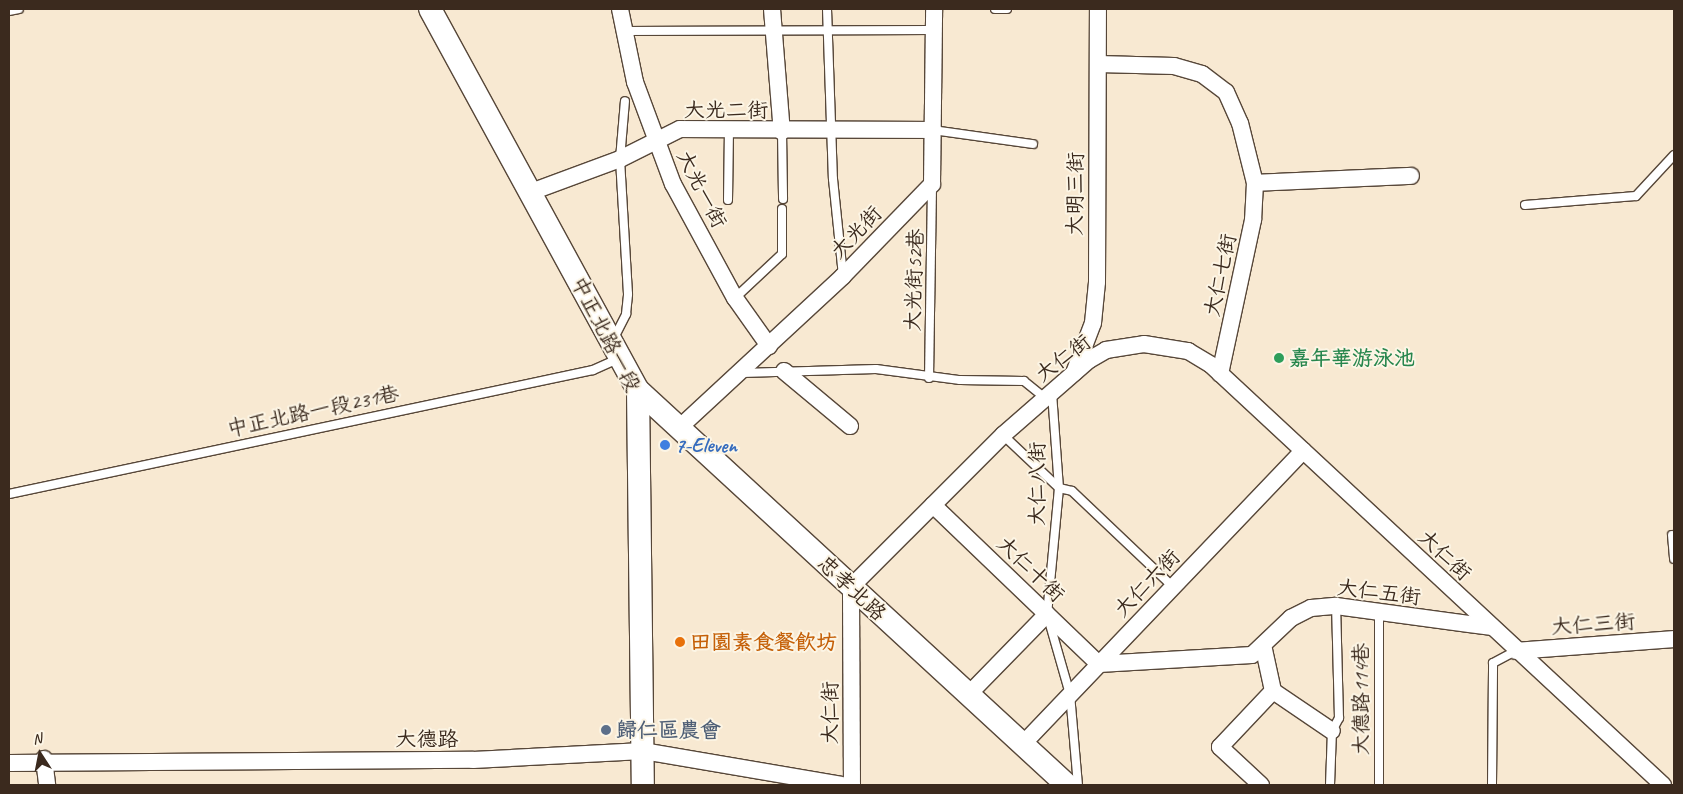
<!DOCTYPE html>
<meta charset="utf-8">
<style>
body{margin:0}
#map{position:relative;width:1683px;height:794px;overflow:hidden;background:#f8e9d2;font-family:Caveat,"LXGW WenKai TC",sans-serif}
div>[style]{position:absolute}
.roads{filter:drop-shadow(1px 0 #574739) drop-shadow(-1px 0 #574739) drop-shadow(0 1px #574739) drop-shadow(0 -1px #574739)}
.lane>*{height:8px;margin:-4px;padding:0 4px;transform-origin:4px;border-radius:4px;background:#fff}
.street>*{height:16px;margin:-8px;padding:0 8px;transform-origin:8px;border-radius:8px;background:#fff}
.secondary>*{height:22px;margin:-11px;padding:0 11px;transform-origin:11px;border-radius:11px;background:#fff}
.dots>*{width:14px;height:14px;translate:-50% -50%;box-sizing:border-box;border:2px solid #fcf5e5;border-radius:50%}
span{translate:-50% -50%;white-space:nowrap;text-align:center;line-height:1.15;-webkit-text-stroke:4px #fcf5e5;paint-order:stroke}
.street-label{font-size:21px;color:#3b2a1e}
.leisure-label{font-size:21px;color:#27864d;font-weight:700}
.left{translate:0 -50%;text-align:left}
.shop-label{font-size:21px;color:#366cbe;font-weight:700}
.food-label{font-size:21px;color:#c56008;font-weight:700}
.service-label{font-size:21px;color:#4e5e75;font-weight:700}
.frame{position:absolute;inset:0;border:10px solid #3b2a1e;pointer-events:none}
.north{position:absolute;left:15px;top:729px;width:50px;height:50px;-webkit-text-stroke:4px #fcf5e5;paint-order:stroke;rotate:349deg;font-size:14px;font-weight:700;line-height:20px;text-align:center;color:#3b2a1e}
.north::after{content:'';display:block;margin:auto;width:18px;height:22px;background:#3b2a1e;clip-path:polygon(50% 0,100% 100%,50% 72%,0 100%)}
</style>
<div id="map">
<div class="roads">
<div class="lane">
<div style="left:827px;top:9px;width:170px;rotate:88deg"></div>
<div style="left:833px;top:179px;width:98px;rotate:84.1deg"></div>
<div style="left:995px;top:9px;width:12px"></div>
<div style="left:9px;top:11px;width:10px;rotate:-11deg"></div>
<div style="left:623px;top:31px;width:310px;rotate:-0.2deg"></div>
<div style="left:933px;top:130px;width:101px;rotate:8deg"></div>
<div style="left:782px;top:132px;width:67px;rotate:89.1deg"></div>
<div style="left:728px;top:200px;width:70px;rotate:-89.2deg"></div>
<div style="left:1525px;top:205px;width:111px;rotate:-4.6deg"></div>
<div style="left:1636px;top:196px;width:56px;rotate:-47.2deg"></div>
<div style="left:735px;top:298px;width:64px;rotate:-43.1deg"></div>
<div style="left:782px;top:254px;width:45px;rotate:-90deg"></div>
<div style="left:614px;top:338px;width:27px;rotate:-63deg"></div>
<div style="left:626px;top:314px;width:20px;rotate:-84deg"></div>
<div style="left:628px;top:294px;width:135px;rotate:-93.4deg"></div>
<div style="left:620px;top:159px;width:58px;rotate:-85.1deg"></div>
<div style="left:742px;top:373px;width:134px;rotate:-1.7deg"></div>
<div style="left:876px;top:369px;width:85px;rotate:7.5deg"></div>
<div style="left:960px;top:380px;width:64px;rotate:0.9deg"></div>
<div style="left:1024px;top:381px;width:27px;rotate:39deg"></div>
<div style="left:929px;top:378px;width:193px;rotate:-89.1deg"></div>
<div style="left:1052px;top:393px;width:95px;rotate:85.8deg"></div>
<div style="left:1059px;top:488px;width:127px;rotate:95.4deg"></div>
<div style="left:1047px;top:614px;width:83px;rotate:74deg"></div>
<div style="left:1070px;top:694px;width:91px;rotate:85deg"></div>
<div style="left:1003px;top:435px;width:77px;rotate:43.4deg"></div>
<div style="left:1059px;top:488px;width:13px;rotate:13deg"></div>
<div style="left:1072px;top:491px;width:139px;rotate:43.5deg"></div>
<div style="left:9px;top:494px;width:597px;rotate:-11.99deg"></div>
<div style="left:593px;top:370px;width:27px;rotate:-24deg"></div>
<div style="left:1672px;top:535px;width:24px;rotate:85deg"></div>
<div style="left:1330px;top:785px;width:54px;rotate:-87.9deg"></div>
<div style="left:1332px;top:731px;width:15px;rotate:-62deg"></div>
<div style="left:1339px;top:718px;width:112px;rotate:-91.5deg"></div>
<div style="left:1379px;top:785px;width:173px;rotate:-90deg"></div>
<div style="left:1492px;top:785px;width:122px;rotate:-89.5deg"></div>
<div style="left:1493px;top:663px;width:26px;rotate:-28deg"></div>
</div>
<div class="street">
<div style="left:620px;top:9px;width:75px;rotate:78.4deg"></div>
<div style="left:635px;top:82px;width:109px;rotate:69.6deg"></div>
<div style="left:673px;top:184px;width:130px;rotate:61.5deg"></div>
<div style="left:735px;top:298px;width:59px;rotate:54.7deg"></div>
<div style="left:772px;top:9px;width:123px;rotate:85.4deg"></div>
<div style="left:1098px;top:64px;width:76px;rotate:1.5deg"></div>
<div style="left:1174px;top:66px;width:29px;rotate:16deg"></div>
<div style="left:1202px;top:74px;width:30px;rotate:37deg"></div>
<div style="left:1226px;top:92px;width:34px;rotate:66deg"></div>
<div style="left:1240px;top:123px;width:62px;rotate:76deg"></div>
<div style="left:1255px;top:183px;width:37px;rotate:93deg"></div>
<div style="left:1253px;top:220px;width:157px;rotate:102.1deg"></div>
<div style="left:1255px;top:183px;width:156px;rotate:-2.6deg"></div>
<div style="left:531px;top:192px;width:95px;rotate:-20.3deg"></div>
<div style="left:620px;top:159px;width:67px;rotate:-26.6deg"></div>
<div style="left:680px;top:129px;width:253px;rotate:0.2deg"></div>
<div style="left:784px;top:371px;width:86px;rotate:39.8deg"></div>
<div style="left:1074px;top:373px;width:53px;rotate:-69.2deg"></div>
<div style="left:1093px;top:323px;width:41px;rotate:-84.4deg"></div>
<div style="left:1097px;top:282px;width:273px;rotate:-89.8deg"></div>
<div style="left:679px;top:428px;width:224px;rotate:-42.8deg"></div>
<div style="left:843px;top:276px;width:128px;rotate:-45.9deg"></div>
<div style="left:932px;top:184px;width:175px;rotate:-89.3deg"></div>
<div style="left:933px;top:505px;width:230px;rotate:43.8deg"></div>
<div style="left:1099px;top:664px;width:153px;rotate:-3.4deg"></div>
<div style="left:1252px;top:655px;width:54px;rotate:-43.5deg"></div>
<div style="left:1291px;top:618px;width:22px;rotate:-27deg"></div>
<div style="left:1311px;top:608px;width:25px;rotate:-5deg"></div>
<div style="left:1336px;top:606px;width:156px;rotate:7.7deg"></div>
<div style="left:1263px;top:645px;width:47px;rotate:77.7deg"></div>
<div style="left:1273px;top:691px;width:71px;rotate:34.1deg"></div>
<div style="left:1516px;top:651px;width:158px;rotate:-4.3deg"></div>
<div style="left:968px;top:695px;width:113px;rotate:-45.7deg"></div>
<div style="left:1022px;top:745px;width:407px;rotate:-46.3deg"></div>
<div style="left:44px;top:759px;width:26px;rotate:83deg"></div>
<div style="left:9px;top:763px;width:464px;rotate:-0.4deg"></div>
<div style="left:473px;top:760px;width:170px;rotate:-3deg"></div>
<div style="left:643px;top:751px;width:201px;rotate:9.7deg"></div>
<div style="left:852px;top:785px;width:198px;rotate:-90.3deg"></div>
<div style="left:851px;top:587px;width:215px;rotate:-45deg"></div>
<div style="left:1003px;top:435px;width:114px;rotate:-41.1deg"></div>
<div style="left:1089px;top:360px;width:20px;rotate:-30deg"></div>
<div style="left:1106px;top:350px;width:38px;rotate:-9deg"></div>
<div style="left:1144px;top:344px;width:45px;rotate:9deg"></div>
<div style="left:1188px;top:351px;width:27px;rotate:31deg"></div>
<div style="left:1211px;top:365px;width:617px;rotate:42.9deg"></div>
<div style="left:1261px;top:785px;width:56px;rotate:-137.2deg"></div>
<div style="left:1220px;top:747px;width:77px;rotate:-46.6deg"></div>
</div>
<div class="secondary">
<div style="left:430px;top:9px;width:434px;rotate:61.4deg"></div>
<div style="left:638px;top:390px;width:395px;rotate:89.3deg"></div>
<div style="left:638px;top:390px;width:583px;rotate:42.64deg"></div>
</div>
</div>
<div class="dots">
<div style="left:1279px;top:358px;background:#2e9e5b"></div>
<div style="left:665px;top:445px;background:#3f7fe0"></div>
<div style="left:680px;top:642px;background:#e8710a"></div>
<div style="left:606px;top:730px;background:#5c6f8a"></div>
</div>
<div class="street-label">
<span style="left:726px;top:110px">大光二街</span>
<span style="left:702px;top:189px;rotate:63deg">大光一街</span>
<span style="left:1075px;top:194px;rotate:-89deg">大明三街</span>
<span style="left:856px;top:232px;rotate:-46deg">大光街</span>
<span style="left:1220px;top:275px;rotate:-78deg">大仁七街</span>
<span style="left:914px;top:280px;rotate:-88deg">大光街52巷</span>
<span style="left:606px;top:334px;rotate:63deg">中正北路一段</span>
<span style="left:1063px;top:358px;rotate:-37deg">大仁街</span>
<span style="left:313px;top:411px;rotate:-12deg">中正北路一段231巷</span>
<span style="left:1037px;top:484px;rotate:-90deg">大仁八街</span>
<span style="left:1445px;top:555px;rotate:43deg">大仁街</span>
<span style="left:1031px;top:569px;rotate:44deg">大仁十街</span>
<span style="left:1147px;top:583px;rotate:-46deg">大仁六街</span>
<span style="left:852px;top:588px;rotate:43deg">忠孝北路</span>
<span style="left:1379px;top:592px;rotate:7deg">大仁五街</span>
<span style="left:1593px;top:624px;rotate:-4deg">大仁三街</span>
<span style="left:1361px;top:699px;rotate:-90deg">大德路114巷</span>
<span style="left:830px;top:713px;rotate:-90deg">大仁街</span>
<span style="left:427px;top:739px">大德路</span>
</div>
<div class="leisure-label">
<span class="left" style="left:1289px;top:358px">嘉年華游泳池</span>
</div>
<div class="shop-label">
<span class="left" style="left:675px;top:445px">7-Eleven</span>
</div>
<div class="food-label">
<span class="left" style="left:690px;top:642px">田園素食餐飲坊</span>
</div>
<div class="service-label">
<span class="left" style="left:616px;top:730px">歸仁區農會</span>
</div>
<div class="frame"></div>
<div class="north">N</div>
</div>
